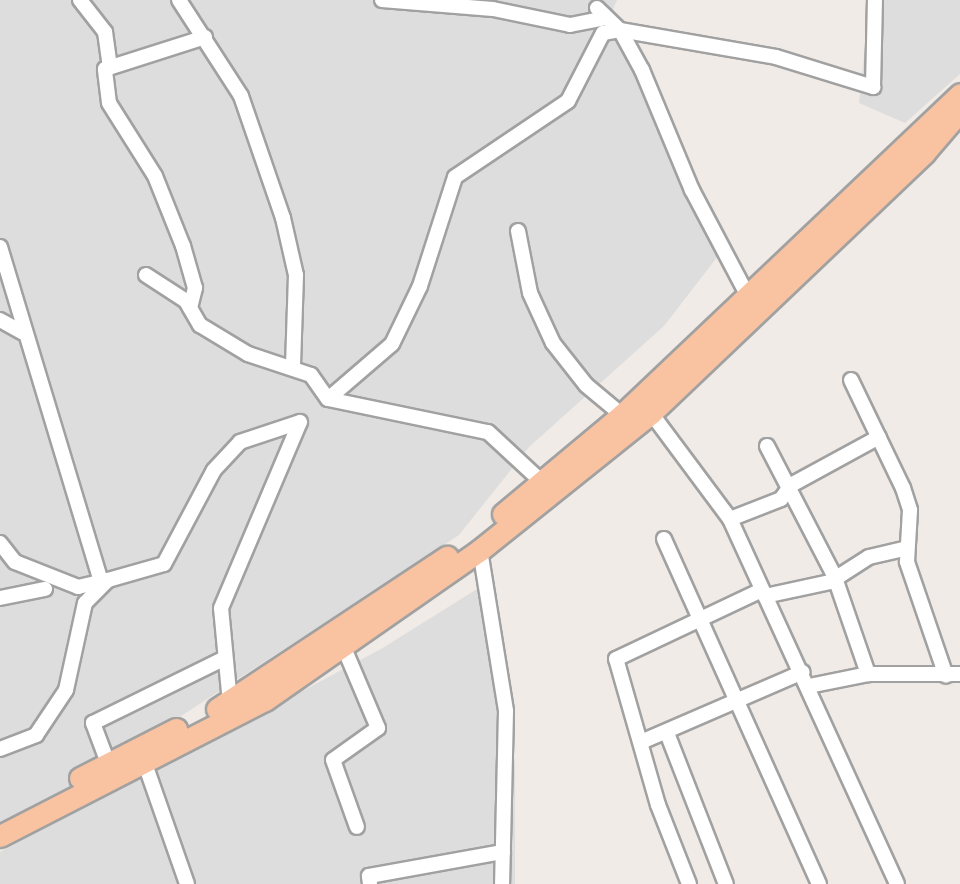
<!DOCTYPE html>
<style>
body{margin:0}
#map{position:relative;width:960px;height:884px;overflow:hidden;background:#f0ebe6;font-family:"Alegreya Sans",sans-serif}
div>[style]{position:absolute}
.residential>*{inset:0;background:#dedddd}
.roads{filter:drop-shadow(2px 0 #a1a1a1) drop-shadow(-2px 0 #a1a1a1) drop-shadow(0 2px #a1a1a1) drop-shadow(0 -2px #a1a1a1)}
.street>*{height:14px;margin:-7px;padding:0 7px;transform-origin:7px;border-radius:7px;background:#fff}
.primary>*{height:21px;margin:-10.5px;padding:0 10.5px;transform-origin:10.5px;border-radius:10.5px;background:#f9c3a2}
span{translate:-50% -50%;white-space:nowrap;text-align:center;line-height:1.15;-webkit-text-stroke:6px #fff;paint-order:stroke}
</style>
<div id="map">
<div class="residential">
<div style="clip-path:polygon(0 0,617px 0,611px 15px,725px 247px,664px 326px,529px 447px,459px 535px,0 834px)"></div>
<div style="clip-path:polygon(870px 0,960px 0,960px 74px,905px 123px,859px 103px)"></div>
<div style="clip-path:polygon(485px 584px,515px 763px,515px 884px,0 884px,0 852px,381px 649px)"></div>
</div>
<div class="roads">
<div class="street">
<div style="left:80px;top:0;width:41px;rotate:52deg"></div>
<div style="left:105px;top:32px;width:30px;rotate:82deg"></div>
<div style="left:179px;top:0;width:114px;rotate:57.1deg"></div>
<div style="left:241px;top:96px;width:129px;rotate:71deg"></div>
<div style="left:283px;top:218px;width:58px;rotate:77.2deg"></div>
<div style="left:296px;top:275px;width:91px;rotate:91.9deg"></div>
<div style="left:382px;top:0;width:111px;rotate:4.6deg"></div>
<div style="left:493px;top:9px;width:79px;rotate:11.7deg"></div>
<div style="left:570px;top:25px;width:33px;rotate:-11deg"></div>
<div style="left:597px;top:8px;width:32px;rotate:44deg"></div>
<div style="left:620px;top:30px;width:46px;rotate:61.2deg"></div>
<div style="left:642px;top:70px;width:130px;rotate:67.4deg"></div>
<div style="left:692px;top:190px;width:120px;rotate:62.2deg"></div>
<div style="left:518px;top:231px;width:63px;rotate:79deg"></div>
<div style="left:530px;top:293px;width:55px;rotate:65.3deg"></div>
<div style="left:553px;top:343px;width:53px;rotate:51.8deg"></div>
<div style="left:586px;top:385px;width:47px;rotate:39.8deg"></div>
<div style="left:0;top:247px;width:346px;rotate:73.2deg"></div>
<div style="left:146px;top:275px;width:48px;rotate:33deg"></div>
<div style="left:186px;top:301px;width:28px;rotate:60deg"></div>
<div style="left:200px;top:325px;width:56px;rotate:31.1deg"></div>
<div style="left:248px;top:354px;width:66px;rotate:18.4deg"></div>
<div style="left:311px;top:375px;width:29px;rotate:55deg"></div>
<div style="left:328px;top:399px;width:163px;rotate:11.7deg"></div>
<div style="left:488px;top:432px;width:74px;rotate:42.8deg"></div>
<div style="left:190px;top:308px;width:21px;rotate:-76deg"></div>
<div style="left:195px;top:288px;width:44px;rotate:-105.9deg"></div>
<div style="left:183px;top:246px;width:75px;rotate:-111.8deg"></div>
<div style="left:155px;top:176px;width:86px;rotate:-122.2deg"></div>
<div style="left:109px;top:103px;width:34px;rotate:-97deg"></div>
<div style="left:105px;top:69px;width:105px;rotate:-17.7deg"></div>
<div style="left:0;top:320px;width:25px;rotate:29deg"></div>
<div style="left:851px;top:380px;width:120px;rotate:64.3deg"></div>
<div style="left:903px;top:488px;width:23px;rotate:72deg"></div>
<div style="left:910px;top:510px;width:52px;rotate:93.3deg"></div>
<div style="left:907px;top:562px;width:120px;rotate:71.1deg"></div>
<div style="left:328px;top:399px;width:84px;rotate:-40.7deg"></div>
<div style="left:392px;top:344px;width:64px;rotate:-64.2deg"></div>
<div style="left:420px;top:286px;width:114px;rotate:-72.2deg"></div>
<div style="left:455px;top:177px;width:136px;rotate:-33.9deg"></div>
<div style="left:568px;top:101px;width:76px;rotate:-62.8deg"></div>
<div style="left:603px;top:33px;width:17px;rotate:-10deg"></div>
<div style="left:620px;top:30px;width:158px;rotate:9.8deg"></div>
<div style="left:776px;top:57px;width:102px;rotate:17.2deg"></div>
<div style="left:873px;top:87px;width:87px;rotate:-88.7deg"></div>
<div style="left:651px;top:413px;width:132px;rotate:53.3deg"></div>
<div style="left:730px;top:519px;width:401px;rotate:65.4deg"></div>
<div style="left:767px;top:446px;width:145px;rotate:62.6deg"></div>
<div style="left:834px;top:575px;width:105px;rotate:71deg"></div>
<div style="left:730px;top:519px;width:55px;rotate:-21.4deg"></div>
<div style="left:781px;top:499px;width:17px;rotate:-54deg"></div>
<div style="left:791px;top:485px;width:100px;rotate:-28.6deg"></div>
<div style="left:664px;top:539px;width:378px;rotate:65.8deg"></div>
<div style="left:0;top:543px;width:24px;rotate:52deg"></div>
<div style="left:15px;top:562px;width:68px;rotate:21.6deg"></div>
<div style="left:78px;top:587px;width:31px;rotate:-13deg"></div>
<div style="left:480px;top:550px;width:163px;rotate:80.8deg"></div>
<div style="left:506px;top:711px;width:173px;rotate:91.3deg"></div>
<div style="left:765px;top:596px;width:66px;rotate:-12.2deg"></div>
<div style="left:830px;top:582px;width:46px;rotate:-32.7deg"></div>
<div style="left:869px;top:557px;width:36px;rotate:-13deg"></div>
<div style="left:0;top:598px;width:46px;rotate:-11.3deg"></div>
<div style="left:344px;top:648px;width:87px;rotate:67deg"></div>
<div style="left:378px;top:728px;width:55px;rotate:144.6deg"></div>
<div style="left:333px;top:760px;width:71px;rotate:70.3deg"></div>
<div style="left:809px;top:686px;width:60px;rotate:-11.5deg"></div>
<div style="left:868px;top:674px;width:92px"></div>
<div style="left:230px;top:703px;width:95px;rotate:-95.4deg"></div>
<div style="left:221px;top:608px;width:202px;rotate:-67deg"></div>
<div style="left:667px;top:733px;width:162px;rotate:68.7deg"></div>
<div style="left:641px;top:742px;width:176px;rotate:-23.4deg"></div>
<div style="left:0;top:749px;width:39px;rotate:-21deg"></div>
<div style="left:36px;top:735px;width:54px;rotate:-56.3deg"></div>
<div style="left:66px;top:690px;width:89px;rotate:-77.7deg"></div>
<div style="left:85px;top:603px;width:33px;rotate:-45deg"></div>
<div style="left:108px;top:580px;width:58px;rotate:-15.9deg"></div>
<div style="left:164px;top:564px;width:106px;rotate:-62deg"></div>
<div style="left:214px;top:470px;width:38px;rotate:-47deg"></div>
<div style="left:240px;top:442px;width:63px;rotate:-18.4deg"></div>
<div style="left:144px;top:761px;width:130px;rotate:70.7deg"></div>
<div style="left:108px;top:763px;width:43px;rotate:-110.6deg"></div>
<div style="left:93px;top:723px;width:147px;rotate:-26.2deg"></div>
<div style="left:370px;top:884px;width:8px;rotate:-97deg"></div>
<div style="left:369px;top:876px;width:136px;rotate:-10.2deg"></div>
<div style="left:689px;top:884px;width:85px;rotate:-111.4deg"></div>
<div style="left:658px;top:805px;width:152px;rotate:-106deg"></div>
<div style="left:616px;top:659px;width:161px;rotate:-25.3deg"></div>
</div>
<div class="primary">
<div style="left:503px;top:514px;width:155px;rotate:-39.8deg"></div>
<div style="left:622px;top:415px;width:466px;rotate:-43.5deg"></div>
<div style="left:217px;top:709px;width:276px;rotate:-33.5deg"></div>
<div style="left:80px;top:778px;width:108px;rotate:-27deg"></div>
<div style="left:0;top:836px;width:298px;rotate:-27.2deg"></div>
<div style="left:265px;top:700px;width:262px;rotate:-34.9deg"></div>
<div style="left:480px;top:550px;width:219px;rotate:-38.7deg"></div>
<div style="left:651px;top:413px;width:377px;rotate:-43.6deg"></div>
<div style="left:924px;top:153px;width:55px;rotate:-49.4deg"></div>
</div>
</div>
</div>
